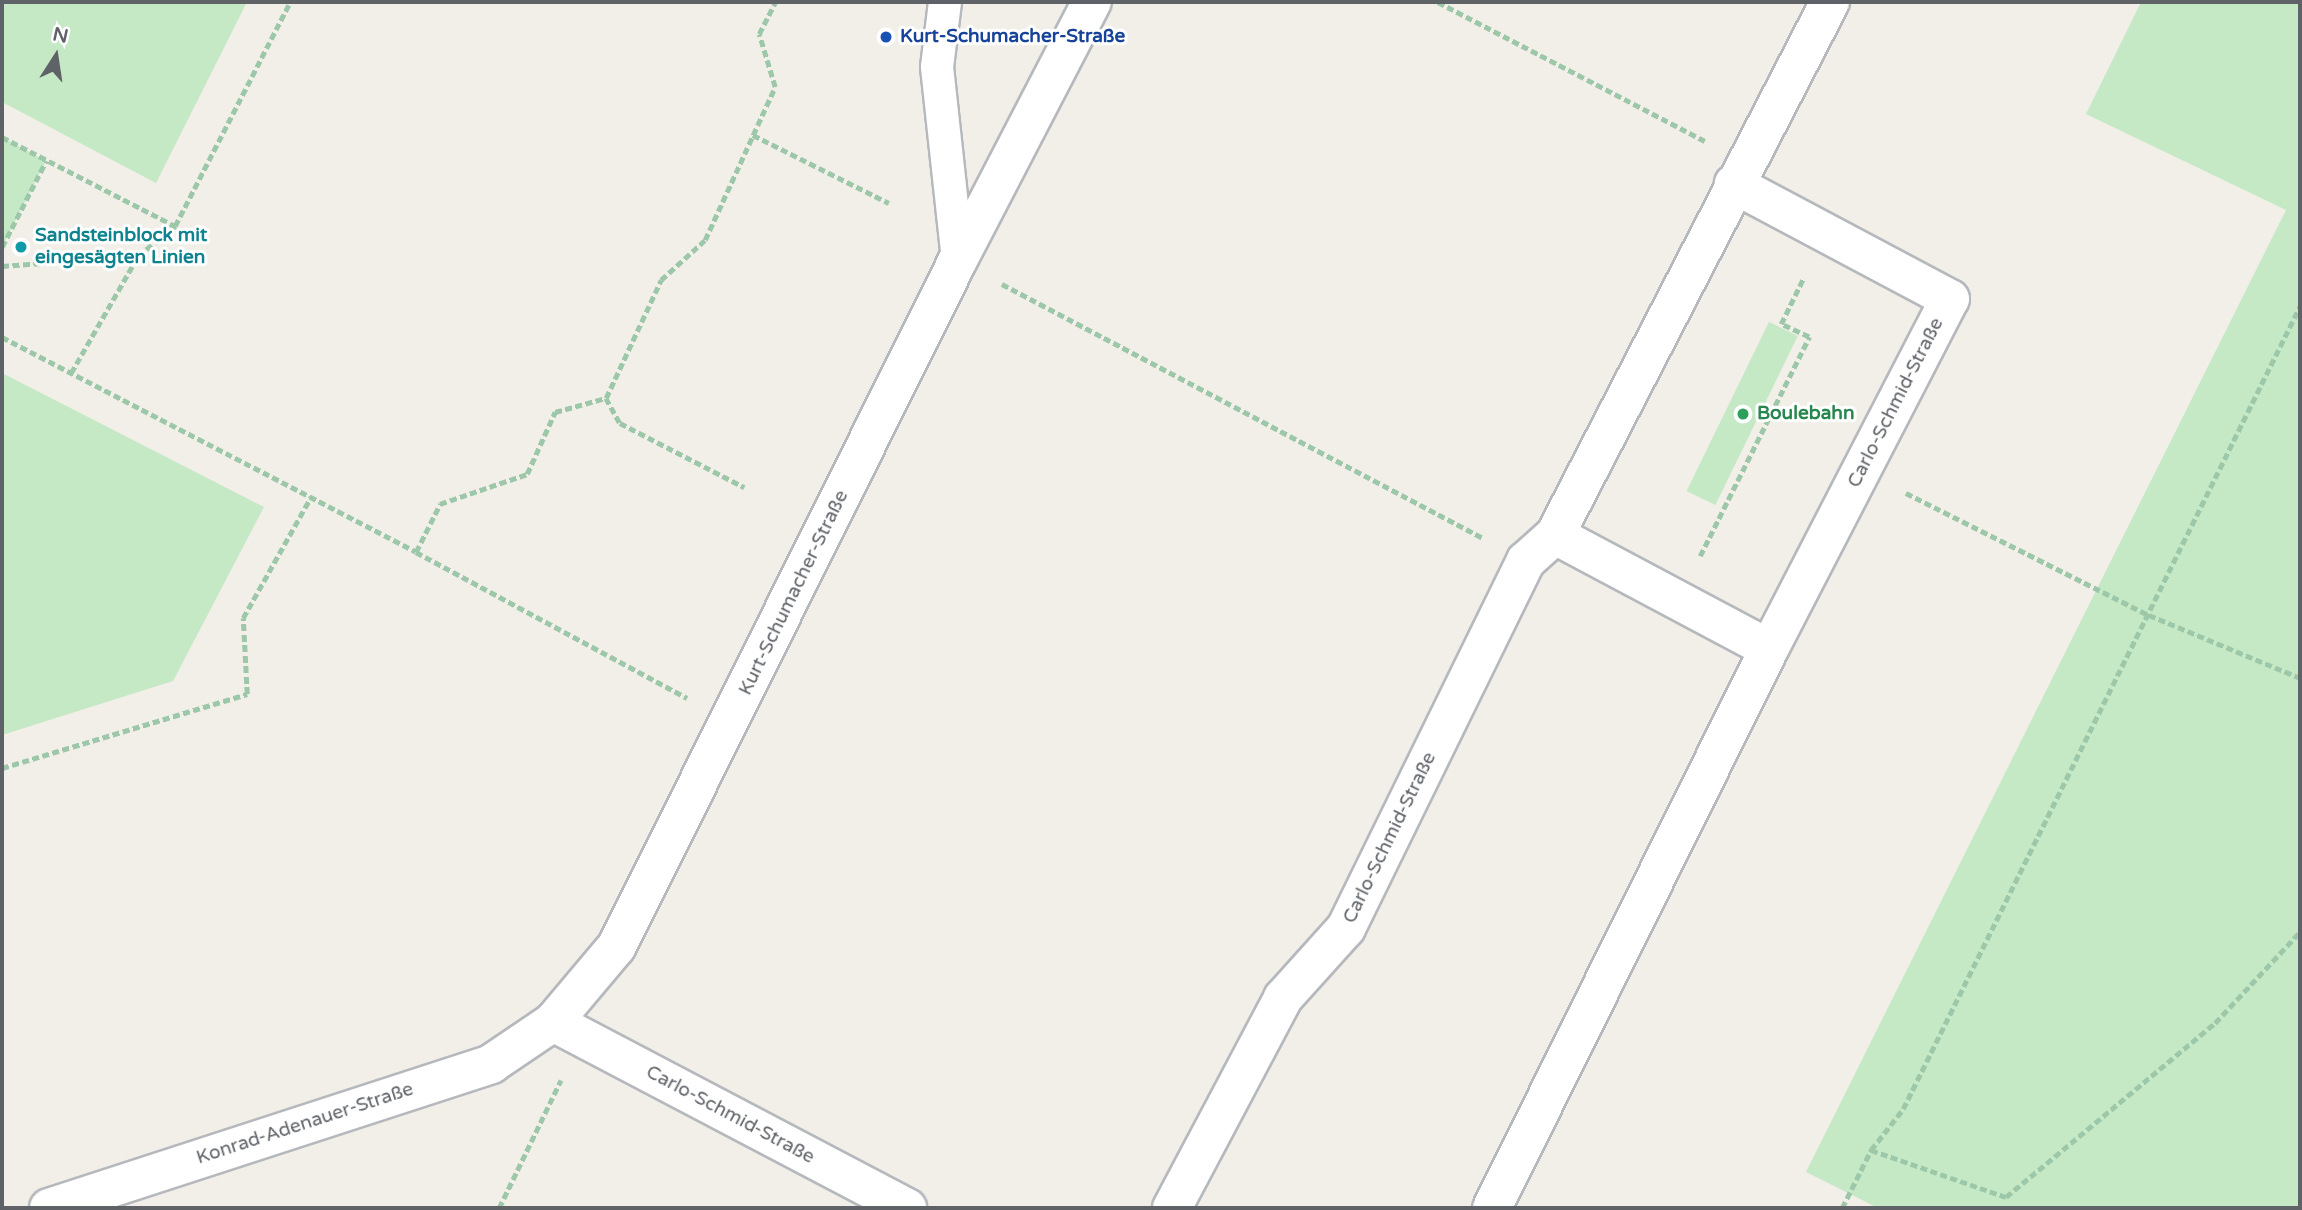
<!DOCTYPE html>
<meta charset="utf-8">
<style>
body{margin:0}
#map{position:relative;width:2302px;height:1210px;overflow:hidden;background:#f1efe8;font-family:"Varela Round",sans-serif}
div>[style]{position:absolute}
.green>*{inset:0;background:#c5e8c5;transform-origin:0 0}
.path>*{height:4.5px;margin-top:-2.25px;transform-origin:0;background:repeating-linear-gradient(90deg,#9cc7a9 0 7px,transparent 0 10.5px)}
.roads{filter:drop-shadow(2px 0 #b5b8bc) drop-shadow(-2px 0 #b5b8bc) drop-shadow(0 2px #b5b8bc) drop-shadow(0 -2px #b5b8bc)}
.lane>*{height:32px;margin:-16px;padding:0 16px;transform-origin:16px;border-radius:16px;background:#fff}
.street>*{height:38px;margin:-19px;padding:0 19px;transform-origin:19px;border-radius:19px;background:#fff}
.dots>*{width:19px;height:19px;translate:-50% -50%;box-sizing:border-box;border:4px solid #fff;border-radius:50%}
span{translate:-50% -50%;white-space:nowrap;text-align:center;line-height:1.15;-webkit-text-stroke:6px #fff;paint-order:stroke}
.transit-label{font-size:19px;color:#164399;font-weight:700}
.left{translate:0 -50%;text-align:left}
.culture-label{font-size:19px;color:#0d838f;font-weight:700}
.street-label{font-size:19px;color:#5f6368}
.leisure-label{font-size:19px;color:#27864d;font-weight:700}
.frame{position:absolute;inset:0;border:4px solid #5f6368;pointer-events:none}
.north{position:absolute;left:21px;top:21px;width:70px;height:70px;-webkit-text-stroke:5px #fff;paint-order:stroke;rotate:12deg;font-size:19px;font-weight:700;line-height:28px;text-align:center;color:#5f6368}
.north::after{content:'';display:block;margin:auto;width:24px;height:32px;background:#5f6368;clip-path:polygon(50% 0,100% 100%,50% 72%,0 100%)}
</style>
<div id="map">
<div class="green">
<div style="clip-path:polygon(2px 2px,247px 2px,156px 183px,2px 102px)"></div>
<div style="clip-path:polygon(2141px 2px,2300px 2px,2300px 1208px,1878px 1208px,1806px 1172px,2286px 210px,2086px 114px)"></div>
<div style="clip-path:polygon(2px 137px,46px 161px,2px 247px)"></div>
<div style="left:1769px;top:322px;width:32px;height:188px;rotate:26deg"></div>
<div style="clip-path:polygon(2px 373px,264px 507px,173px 681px,2px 735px)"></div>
</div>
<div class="path">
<div style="left:1438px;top:2px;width:301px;rotate:27.5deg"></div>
<div style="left:753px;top:135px;width:152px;rotate:26.6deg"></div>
<div style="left:2px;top:137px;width:195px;rotate:27.2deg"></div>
<div style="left:2px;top:247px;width:97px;rotate:-62.9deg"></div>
<div style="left:2px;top:266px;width:136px;rotate:-4.2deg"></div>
<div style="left:1002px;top:284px;width:544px;rotate:27.84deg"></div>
<div style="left:2px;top:337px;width:466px;rotate:27.4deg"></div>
<div style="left:416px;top:552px;width:308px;rotate:28.3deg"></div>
<div style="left:71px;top:373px;width:135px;rotate:-60.2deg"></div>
<div style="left:138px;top:256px;width:48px;rotate:-39deg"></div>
<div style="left:175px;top:226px;width:252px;rotate:-62.8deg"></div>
<div style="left:606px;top:398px;width:29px;rotate:61deg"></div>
<div style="left:620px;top:423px;width:140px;rotate:27.3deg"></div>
<div style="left:1906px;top:493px;width:272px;rotate:26.7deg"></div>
<div style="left:2149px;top:615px;width:164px;rotate:22.6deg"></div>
<div style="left:416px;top:552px;width:54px;rotate:-63.4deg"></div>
<div style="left:440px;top:504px;width:92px;rotate:-19deg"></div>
<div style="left:527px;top:474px;width:68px;rotate:-65.7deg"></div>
<div style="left:555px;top:412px;width:53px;rotate:-15.4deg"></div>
<div style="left:606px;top:398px;width:130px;rotate:-65deg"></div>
<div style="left:661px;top:280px;width:59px;rotate:-42.3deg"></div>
<div style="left:705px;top:240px;width:168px;rotate:-65.4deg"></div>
<div style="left:775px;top:87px;width:55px;rotate:-106.8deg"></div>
<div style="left:759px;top:34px;width:36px;rotate:-63deg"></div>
<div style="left:1700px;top:556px;width:245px;rotate:-63.5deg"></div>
<div style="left:1809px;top:337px;width:31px;rotate:-155deg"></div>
<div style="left:1781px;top:324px;width:52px;rotate:-63.9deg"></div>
<div style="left:2px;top:768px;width:256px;rotate:-16.8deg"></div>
<div style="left:247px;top:694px;width:76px;rotate:-93deg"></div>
<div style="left:243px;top:618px;width:139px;rotate:-60.7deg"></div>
<div style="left:1871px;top:1150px;width:143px;rotate:19.2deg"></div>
<div style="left:2006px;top:1197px;width:272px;rotate:-39.8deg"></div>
<div style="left:2215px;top:1023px;width:125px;rotate:-47deg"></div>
<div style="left:499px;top:1208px;width:142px;rotate:-64.2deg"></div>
<div style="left:1842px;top:1208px;width:65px;rotate:-63.4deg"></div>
<div style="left:1871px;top:1150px;width:52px;rotate:-52deg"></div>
<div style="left:1903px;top:1109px;width:896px;rotate:-63.69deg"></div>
</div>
<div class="roads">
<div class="lane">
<div style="left:945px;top:2px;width:65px;rotate:97deg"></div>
<div style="left:937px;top:67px;width:194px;rotate:83.8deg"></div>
</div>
<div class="street">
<div style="left:1555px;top:535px;width:242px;rotate:28deg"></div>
<div style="left:553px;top:1022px;width:400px;rotate:27.7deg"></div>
<div style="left:49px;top:1208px;width:465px;rotate:-18deg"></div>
<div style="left:491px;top:1064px;width:75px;rotate:-34.1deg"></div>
<div style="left:553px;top:1022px;width:99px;rotate:-49.9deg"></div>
<div style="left:617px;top:946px;width:766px;rotate:-63.57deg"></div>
<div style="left:958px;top:260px;width:291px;rotate:-62.6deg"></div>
<div style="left:1172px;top:1208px;width:238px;rotate:-62.1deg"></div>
<div style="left:1283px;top:998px;width:94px;rotate:-48deg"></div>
<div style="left:1346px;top:928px;width:409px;rotate:-63.9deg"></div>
<div style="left:1526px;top:561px;width:39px;rotate:-42deg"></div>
<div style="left:1555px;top:535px;width:600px;rotate:-62.71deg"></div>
<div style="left:1492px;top:1208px;width:624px;rotate:-63.64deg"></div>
<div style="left:1769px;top:649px;width:394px;rotate:-62.7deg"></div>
<div style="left:1950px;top:299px;width:245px;rotate:-152deg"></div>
</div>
</div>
<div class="dots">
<div style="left:886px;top:37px;background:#1a4fb4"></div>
<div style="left:21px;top:247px;background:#0f9aa8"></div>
<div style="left:1743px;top:414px;background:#2e9e5b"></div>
</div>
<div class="transit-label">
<span class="left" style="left:900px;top:37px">Kurt-Schumacher-Straße</span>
</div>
<div class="culture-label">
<span class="left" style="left:35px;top:247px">Sandsteinblock mit<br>eingesägten Linien</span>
</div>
<div class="street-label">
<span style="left:1896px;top:403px;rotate:-63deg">Carlo-Schmid-Straße</span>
<span style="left:794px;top:593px;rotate:-64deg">Kurt-Schumacher-Straße</span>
<span style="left:1390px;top:838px;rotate:-64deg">Carlo-Schmid-Straße</span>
<span style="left:730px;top:1115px;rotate:28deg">Carlo-Schmid-Straße</span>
<span style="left:305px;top:1124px;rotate:-18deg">Konrad-Adenauer-Straße</span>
</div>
<div class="leisure-label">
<span class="left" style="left:1757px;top:414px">Boulebahn</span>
</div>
<div class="frame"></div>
<div class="north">N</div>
</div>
